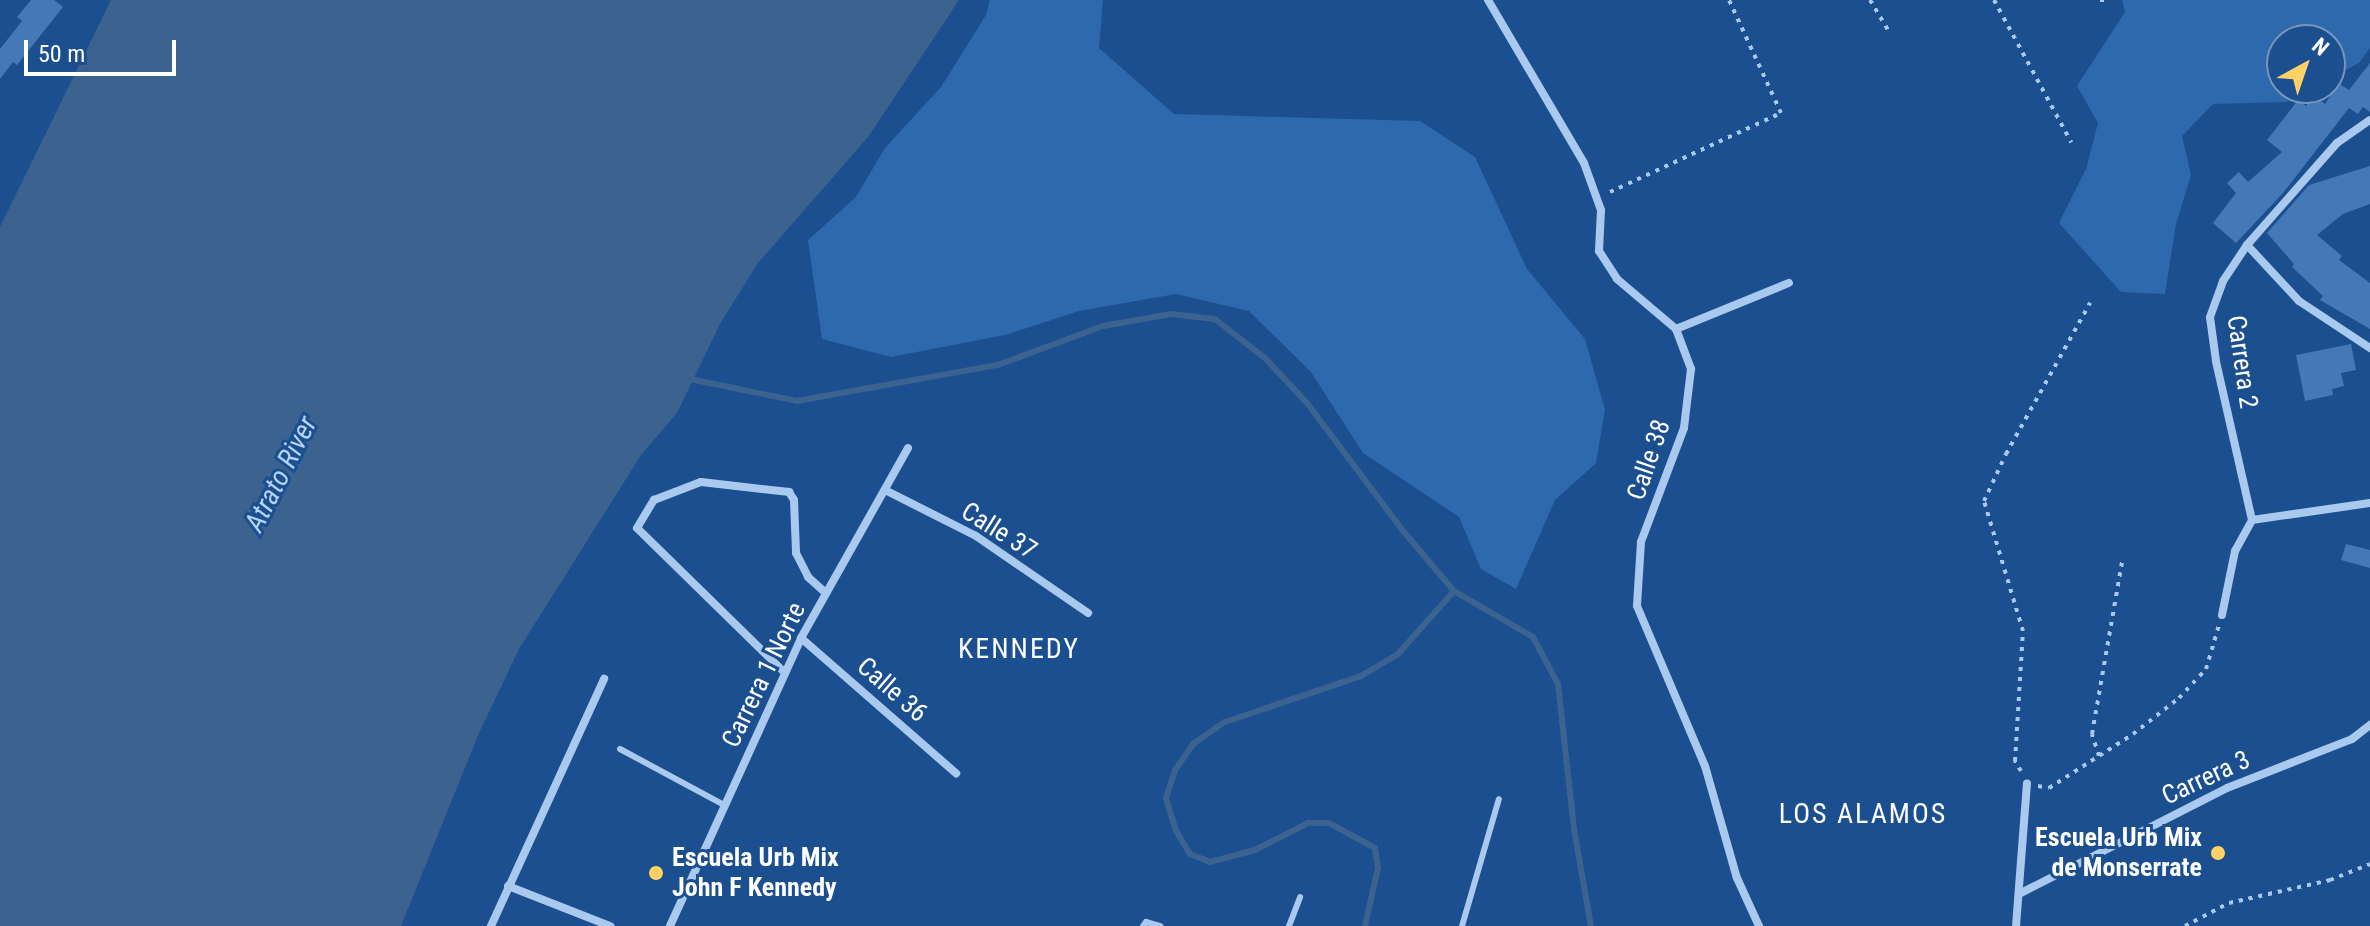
<!DOCTYPE html>
<style>
body{margin:0}
#map{position:relative;width:2370px;height:926px;overflow:hidden;background:#1b4f8f;font-family:"Roboto Condensed",sans-serif}
div>[style]{position:absolute}
.green>*{inset:0;background:#2e69ad}
.water>*{inset:0;background:#3c6290}
.stream>*{height:6px;margin:-3px;padding:0 3px;transform-origin:3px;border-radius:3px;background:#3c6290}
.building>*{inset:0;background:#4478b7}
.path>*{height:4px;margin-top:-2px;transform-origin:0;background:repeating-linear-gradient(90deg,#a9c9ee 0 4px,transparent 0 10px)}
.service>*{height:6px;margin:-3px;padding:0 3px;transform-origin:3px;border-radius:3px;background:#a9c9ee}
.minor>*{height:8px;margin:-4px;padding:0 4px;transform-origin:4px;border-radius:4px;background:#a9c9ee}
.dots>*{width:22px;height:22px;translate:-50% -50%;box-sizing:border-box;border:4px solid #1b4f8f;border-radius:50%}
span{translate:-50% -50%;white-space:nowrap;text-align:center;line-height:1.15;-webkit-text-stroke:6px #1b4f8f;paint-order:stroke}
.street-label{font-size:26px;color:#fff}
.poi-label{font-size:26px;color:#fff;font-weight:700}
.right{translate:-100% -50%;text-align:right}
.left{translate:0 -50%;text-align:left}
.water-label{font-size:28px;color:#b5d3f5;font-style:italic}
.neighbourhood-label{font-size:28px;color:#fff;letter-spacing:2px}
.north{position:absolute;left:2266px;top:24px;width:80px;height:80px;box-sizing:border-box;background:#1b4f8f;border:2px solid #7695bc;border-radius:50%;rotate:40deg;font-size:22px;font-weight:700;line-height:32px;text-align:center;color:#fff}
.north::after{content:'';display:block;margin:auto;width:28px;height:36px;background:#ffd166;clip-path:polygon(50% 0,100% 100%,50% 72%,0 100%)}
.scale{position:absolute;left:24px;top:40px;width:152px;height:36px;box-sizing:border-box;border:4px solid #fff;border-top:0;padding-left:10px;font-size:24px;line-height:28px;white-space:nowrap;color:#fff;-webkit-text-stroke:6px #1b4f8f;paint-order:stroke}
</style>
<div id="map">
<div class="green">
<div style="clip-path:polygon(990px 0,1103px 0,1099px 48px,1174px 114px,1420px 121px,1475px 157px,1527px 269px,1585px 339px,1605px 410px,1596px 463px,1555px 500px,1516px 589px,1481px 569px,1459px 517px,1363px 453px,1311px 372px,1249px 311px,1176px 294px,1079px 311px,1005px 335px,891px 357px,822px 339px,808px 240px,856px 197px,885px 148px,941px 87px,986px 15px)"></div>
<div style="clip-path:polygon(2122px 0,2370px 0,2370px 48px,2359px 63px,2330px 78px,2330px 40px,2282px 40px,2282px 88px,2312px 88px,2286px 102px,2213px 104px,2182px 136px,2191px 175px,2176px 224px,2165px 294px,2121px 292px,2059px 223px,2086px 169px,2098px 123px,2077px 86px,2125px 12px)"></div>
</div>
<div class="water">
<div style="clip-path:polygon(111px 0,959px 0,868px 137px,758px 263px,721px 322px,677px 413px,641px 455px,519px 649px,479px 733px,401px 926px,0 926px,0 227px)"></div>
</div>
<div class="stream">
<div style="left:690px;top:379px;width:109px;rotate:11.6deg"></div>
<div style="left:797px;top:401px;width:204px;rotate:-10.2deg"></div>
<div style="left:998px;top:365px;width:112px;rotate:-20.4deg"></div>
<div style="left:1103px;top:326px;width:69px;rotate:-10deg"></div>
<div style="left:1171px;top:314px;width:44px;rotate:6.5deg"></div>
<div style="left:1215px;top:319px;width:63px;rotate:38deg"></div>
<div style="left:1265px;top:358px;width:62px;rotate:47deg"></div>
<div style="left:1307px;top:403px;width:161px;rotate:53.1deg"></div>
<div style="left:1404px;top:532px;width:77px;rotate:49.7deg"></div>
<div style="left:1454px;top:591px;width:91px;rotate:30.2deg"></div>
<div style="left:1533px;top:637px;width:53px;rotate:62deg"></div>
<div style="left:1558px;top:684px;width:146px;rotate:83.7deg"></div>
<div style="left:1574px;top:829px;width:98px;rotate:80.1deg"></div>
<div style="left:1365px;top:926px;width:59px;rotate:-77.4deg"></div>
<div style="left:1378px;top:868px;width:20px;rotate:-99deg"></div>
<div style="left:1375px;top:848px;width:52px;rotate:-151.5deg"></div>
<div style="left:1329px;top:823px;width:21px;rotate:180deg"></div>
<div style="left:1308px;top:823px;width:59px;rotate:153deg"></div>
<div style="left:1255px;top:850px;width:47px;rotate:165.1deg"></div>
<div style="left:1210px;top:862px;width:22px;rotate:-158deg"></div>
<div style="left:1190px;top:854px;width:27px;rotate:-121deg"></div>
<div style="left:1176px;top:831px;width:34px;rotate:-107deg"></div>
<div style="left:1166px;top:798px;width:29px;rotate:-72deg"></div>
<div style="left:1175px;top:770px;width:32px;rotate:-55deg"></div>
<div style="left:1193px;top:744px;width:39px;rotate:-35deg"></div>
<div style="left:1225px;top:722px;width:144px;rotate:-18.7deg"></div>
<div style="left:1361px;top:676px;width:43px;rotate:-30.7deg"></div>
<div style="left:1398px;top:654px;width:84px;rotate:-48.4deg"></div>
</div>
<div class="building">
<div style="clip-path:polygon(31px 0,54px 0,63px 7px,17px 65px,13px 62px,0 79px,0 49px,22px 21px,17px 17px)"></div>
<div style="clip-path:polygon(2370px 63px,2370px 112px,2363px 107px,2358px 114px,2349px 108px,2283px 193px,2236px 243px,2213px 223px,2236px 193px,2227px 183px,2239px 172px,2248px 182px,2282px 152px,2267px 140px,2298px 100px,2306px 106px,2314px 95px,2325px 104px,2338px 83px,2349px 90px)"></div>
<div style="clip-path:polygon(2370px 166px,2370px 204px,2343px 214px,2317px 235px,2342px 256px,2339px 260px,2370px 283px,2370px 329px,2320px 300px,2323px 296px,2292px 267px,2294px 264px,2267px 233px,2309px 185px)"></div>
<div style="clip-path:polygon(2351px 344px,2356px 370px,2341px 373px,2344px 386px,2332px 389px,2333px 395px,2305px 401px,2296px 355px)"></div>
<div style="clip-path:polygon(2346px 544px,2370px 550px,2370px 568px,2341px 560px)"></div>
</div>
<div class="path">
<div style="left:1870px;top:0;width:37px;rotate:59deg"></div>
<div style="left:1994px;top:0;width:162px;rotate:61.5deg"></div>
<div style="left:2102px;top:0;width:2px;rotate:90deg"></div>
<div style="left:1610px;top:192px;width:188px;rotate:-24.8deg"></div>
<div style="left:1781px;top:113px;width:124px;rotate:-114.7deg"></div>
<div style="left:2099px;top:756px;width:23px;rotate:-108deg"></div>
<div style="left:2092px;top:734px;width:175px;rotate:-80.1deg"></div>
<div style="left:2021px;top:771px;width:12px;rotate:-121deg"></div>
<div style="left:2015px;top:761px;width:130px;rotate:-86.5deg"></div>
<div style="left:2023px;top:631px;width:136px;rotate:-106.7deg"></div>
<div style="left:1984px;top:501px;width:52px;rotate:-64.9deg"></div>
<div style="left:2006px;top:454px;width:173px;rotate:-60.9deg"></div>
<div style="left:2038px;top:786px;width:11px;rotate:10deg"></div>
<div style="left:2049px;top:788px;width:100px;rotate:-32.7deg"></div>
<div style="left:2133px;top:734px;width:58px;rotate:-38deg"></div>
<div style="left:2179px;top:698px;width:40px;rotate:-47deg"></div>
<div style="left:2206px;top:669px;width:46px;rotate:-73.5deg"></div>
<div style="left:2185px;top:926px;width:50px;rotate:-27.6deg"></div>
<div style="left:2229px;top:903px;width:104px;rotate:-12.8deg"></div>
<div style="left:2330px;top:880px;width:43px;rotate:-21.8deg"></div>
</div>
<div class="service">
<div style="left:620px;top:749px;width:118px;rotate:28.3deg"></div>
<div style="left:1143px;top:926px;width:5px;rotate:-53deg"></div>
<div style="left:1146px;top:922px;width:15px;rotate:16deg"></div>
<div style="left:1289px;top:926px;width:31px;rotate:-69deg"></div>
<div style="left:1462px;top:926px;width:132px;rotate:-73.8deg"></div>
</div>
<div class="minor">
<div style="left:1488px;top:0;width:189px;rotate:59.5deg"></div>
<div style="left:1584px;top:163px;width:50px;rotate:70.1deg"></div>
<div style="left:1601px;top:210px;width:41px;rotate:92.8deg"></div>
<div style="left:1599px;top:251px;width:33px;rotate:57deg"></div>
<div style="left:1617px;top:279px;width:77px;rotate:40.3deg"></div>
<div style="left:1676px;top:329px;width:43px;rotate:69.4deg"></div>
<div style="left:1691px;top:369px;width:59px;rotate:96.8deg"></div>
<div style="left:1684px;top:428px;width:122px;rotate:110.7deg"></div>
<div style="left:1641px;top:542px;width:64px;rotate:93.6deg"></div>
<div style="left:1637px;top:606px;width:174px;rotate:67deg"></div>
<div style="left:1705px;top:766px;width:116px;rotate:74.1deg"></div>
<div style="left:1737px;top:878px;width:53px;rotate:65.4deg"></div>
<div style="left:2247px;top:245px;width:76px;rotate:47.1deg"></div>
<div style="left:2299px;top:301px;width:85px;rotate:33.5deg"></div>
<div style="left:1676px;top:329px;width:122px;rotate:-22.2deg"></div>
<div style="left:885px;top:490px;width:102px;rotate:26.8deg"></div>
<div style="left:976px;top:536px;width:136px;rotate:34.5deg"></div>
<div style="left:2252px;top:520px;width:119px;rotate:-8.2deg"></div>
<div style="left:2222px;top:615px;width:65px;rotate:-78.5deg"></div>
<div style="left:2235px;top:551px;width:35px;rotate:-61deg"></div>
<div style="left:2252px;top:520px;width:163px;rotate:-102.8deg"></div>
<div style="left:2216px;top:361px;width:44px;rotate:-97.8deg"></div>
<div style="left:2210px;top:317px;width:38px;rotate:-70deg"></div>
<div style="left:2223px;top:281px;width:43px;rotate:-56.3deg"></div>
<div style="left:2247px;top:245px;width:136px;rotate:-48.6deg"></div>
<div style="left:2337px;top:143px;width:40px;rotate:-34.9deg"></div>
<div style="left:801px;top:638px;width:206px;rotate:41.1deg"></div>
<div style="left:785px;top:673px;width:207px;rotate:-135.6deg"></div>
<div style="left:637px;top:528px;width:33px;rotate:-59deg"></div>
<div style="left:654px;top:500px;width:50px;rotate:-21deg"></div>
<div style="left:701px;top:482px;width:89px;rotate:6.5deg"></div>
<div style="left:789px;top:492px;width:9px;rotate:58deg"></div>
<div style="left:794px;top:500px;width:53px;rotate:87.8deg"></div>
<div style="left:796px;top:553px;width:27px;rotate:63deg"></div>
<div style="left:808px;top:577px;width:24px;rotate:42deg"></div>
<div style="left:508px;top:886px;width:110px;rotate:21.4deg"></div>
<div style="left:2019px;top:894px;width:233px;rotate:-27deg"></div>
<div style="left:2227px;top:788px;width:134px;rotate:-21.4deg"></div>
<div style="left:2352px;top:739px;width:23px;rotate:-38deg"></div>
<div style="left:491px;top:926px;width:272px;rotate:-65.4deg"></div>
<div style="left:670px;top:926px;width:316px;rotate:-65.5deg"></div>
<div style="left:801px;top:638px;width:218px;rotate:-60.6deg"></div>
<div style="left:2016px;top:926px;width:143px;rotate:-85.6deg"></div>
</div>
<div class="dots">
<div style="left:2218px;top:853px;background:#ffd166"></div>
<div style="left:656px;top:873px;background:#ffd166"></div>
</div>
<div class="street-label">
<span style="left:2242px;top:362px;rotate:82deg">Carrera 2</span>
<span style="left:1649px;top:460px;rotate:-71deg">Calle 38</span>
<span style="left:999px;top:531px;rotate:32deg">Calle 37</span>
<span style="left:764px;top:675px;rotate:-64deg">Carrera 1 Norte</span>
<span style="left:892px;top:690px;rotate:41deg">Calle 36</span>
<span style="left:2206px;top:778px;rotate:-25deg">Carrera 3</span>
</div>
<div class="poi-label">
<span class="right" style="left:2202px;top:853px">Escuela Urb Mix<br>de Monserrate</span>
<span class="left" style="left:672px;top:873px">Escuela Urb Mix<br>John F Kennedy</span>
</div>
<div class="water-label">
<span style="left:281px;top:474px;rotate:-63deg">Atrato River</span>
</div>
<div class="neighbourhood-label">
<span style="left:1019px;top:649px">KENNEDY</span>
<span style="left:1863px;top:814px">LOS ALAMOS</span>
</div>
<div class="north">N</div>
<div class="scale">50 m</div>
</div>
